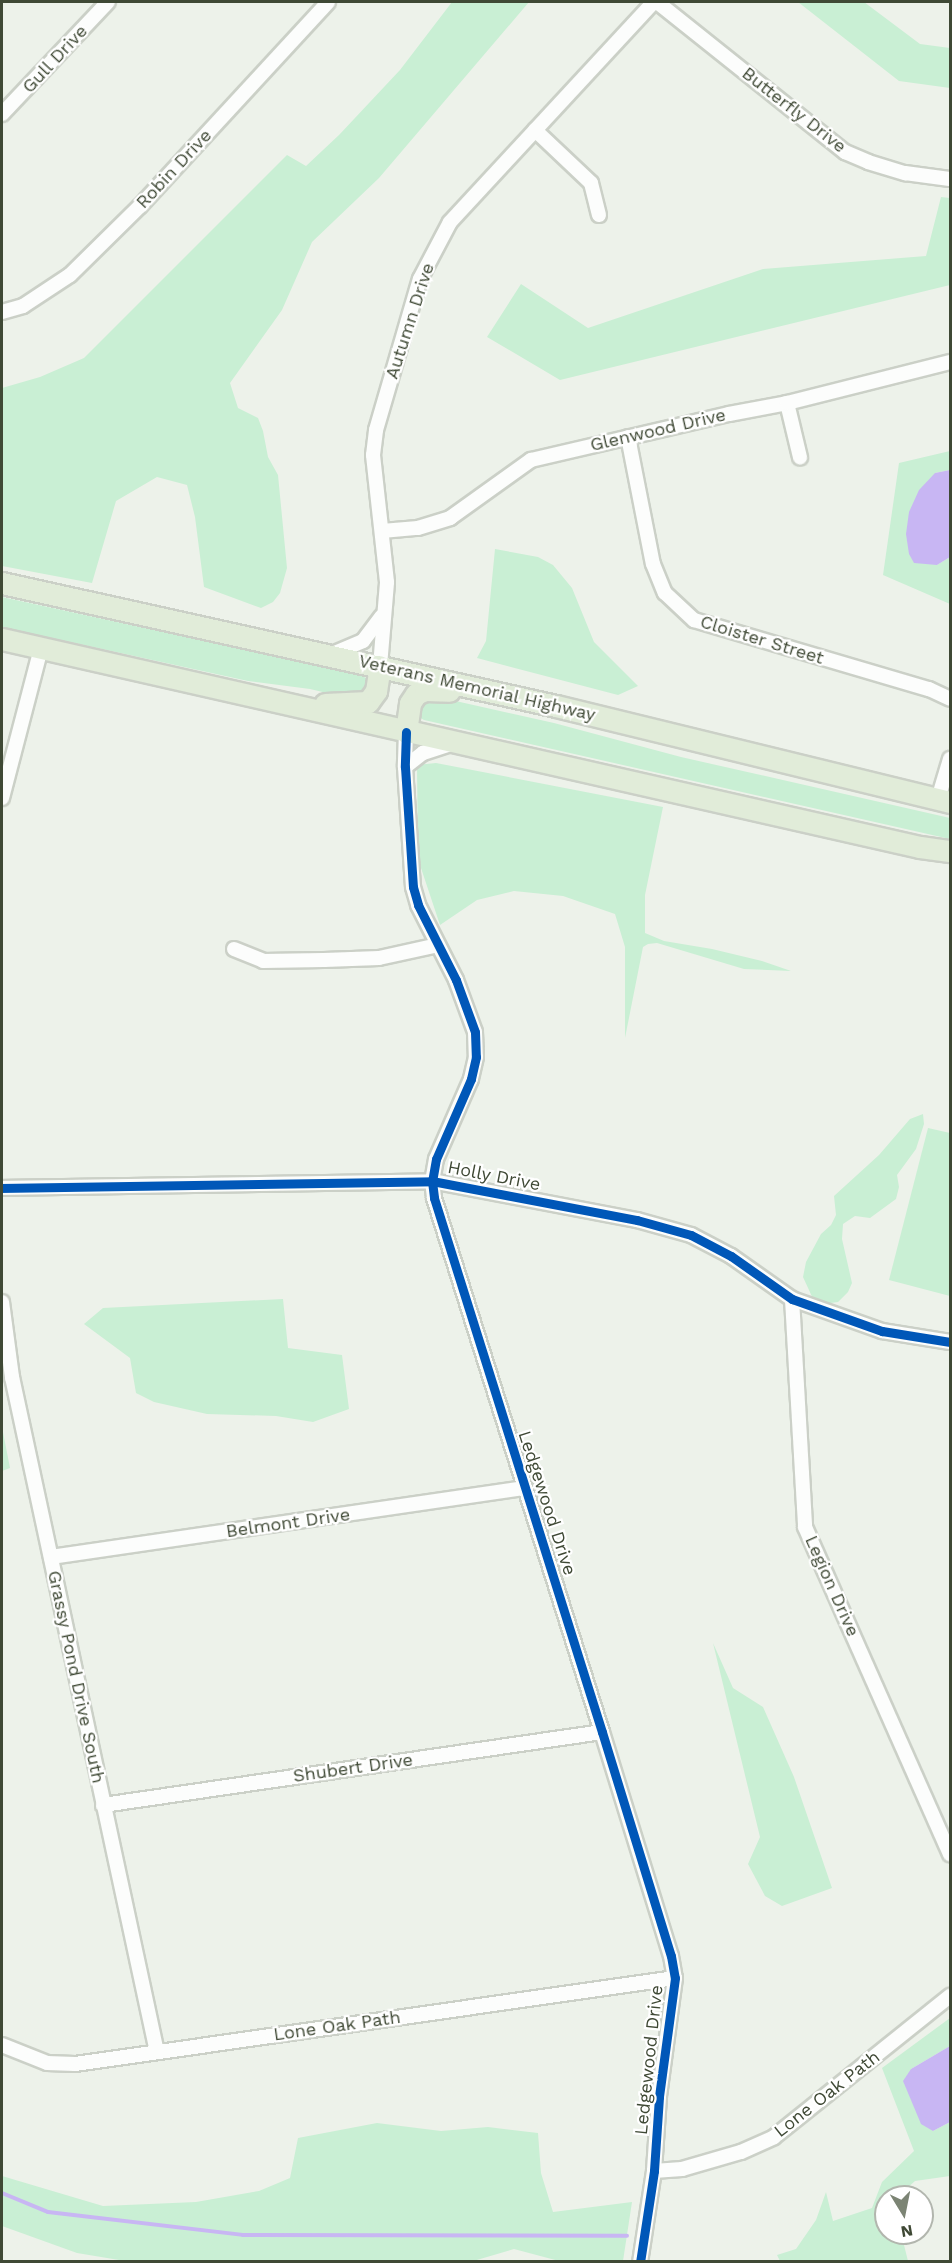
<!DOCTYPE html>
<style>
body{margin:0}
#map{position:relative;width:952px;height:2263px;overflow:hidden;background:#edf2ea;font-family:"Work Sans",sans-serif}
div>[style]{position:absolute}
.green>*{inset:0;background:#c9efd4}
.water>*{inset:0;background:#c8b6f3}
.stream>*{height:4px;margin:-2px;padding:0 2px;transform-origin:2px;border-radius:2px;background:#c8b6f3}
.roads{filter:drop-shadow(2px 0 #cbd0c7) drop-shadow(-2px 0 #cbd0c7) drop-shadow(0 2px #cbd0c7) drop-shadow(0 -2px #cbd0c7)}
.minor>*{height:14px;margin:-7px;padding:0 7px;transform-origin:7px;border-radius:7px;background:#fcfdfc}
.highway>*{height:21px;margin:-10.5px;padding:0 10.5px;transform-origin:10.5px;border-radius:10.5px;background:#e1ecd9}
.cycleway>*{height:9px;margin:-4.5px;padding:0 4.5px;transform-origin:4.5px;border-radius:4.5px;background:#0057b8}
span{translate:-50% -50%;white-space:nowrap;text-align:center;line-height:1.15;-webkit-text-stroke:4.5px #fff;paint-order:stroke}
.street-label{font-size:18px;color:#3f4935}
.frame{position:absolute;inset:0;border:3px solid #3f4935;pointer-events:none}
.north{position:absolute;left:874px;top:2185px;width:60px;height:60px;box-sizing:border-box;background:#fff;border:2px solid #b2b6ae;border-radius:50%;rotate:170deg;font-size:16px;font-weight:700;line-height:24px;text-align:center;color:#3f4935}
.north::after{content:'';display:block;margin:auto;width:21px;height:27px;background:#7c8474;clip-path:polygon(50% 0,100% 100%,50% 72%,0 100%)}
</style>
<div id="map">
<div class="green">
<div style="clip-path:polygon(452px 2px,529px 2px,379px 178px,312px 242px,282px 310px,230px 383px,238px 408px,258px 418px,263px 431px,268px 457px,278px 475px,287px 568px,280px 593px,273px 602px,261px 608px,204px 587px,195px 517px,187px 485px,157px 477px,116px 501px,92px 583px,2px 566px,2px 388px,40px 377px,84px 358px,287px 155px,306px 166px,339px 135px,400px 70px)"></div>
<div style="clip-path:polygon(798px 2px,864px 2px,920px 44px,950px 48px,950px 88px,899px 81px)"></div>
<div style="clip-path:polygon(941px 197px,950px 198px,950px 285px,560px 380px,487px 337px,521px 284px,588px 328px,763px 269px,926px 256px)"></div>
<div style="clip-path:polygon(950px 451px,950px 470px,935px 473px,937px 565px,950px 557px,950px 604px,883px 575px,899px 463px)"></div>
<div style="clip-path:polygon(495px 549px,538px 557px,553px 565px,572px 588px,594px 642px,638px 686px,618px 695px,477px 658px,486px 641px)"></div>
<div style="clip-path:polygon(2px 597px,361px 675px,372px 682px,372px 692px,348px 698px,310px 689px,248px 681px,2px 627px)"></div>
<div style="clip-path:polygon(429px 695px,554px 723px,681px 757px,950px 818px,950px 839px,424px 720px,417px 716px,414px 704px)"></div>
<div style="clip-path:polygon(436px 763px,663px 807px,645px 895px,645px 933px,664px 941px,712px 949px,762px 961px,791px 971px,744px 969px,657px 943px,648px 944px,643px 947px,625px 1038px,625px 947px,615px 914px,563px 896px,514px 891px,477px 900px,440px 925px,418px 859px,417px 765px)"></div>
<div style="clip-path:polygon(923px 1114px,924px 1124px,916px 1149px,897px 1175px,899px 1187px,896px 1199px,870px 1218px,855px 1216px,843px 1224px,842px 1239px,852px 1283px,848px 1292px,838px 1302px,823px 1304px,814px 1301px,803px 1277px,806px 1262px,821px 1234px,831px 1225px,836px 1215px,834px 1196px,879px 1155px,910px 1119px)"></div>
<div style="clip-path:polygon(928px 1128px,950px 1133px,950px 1296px,889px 1280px)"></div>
<div style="clip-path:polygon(283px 1299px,288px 1348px,342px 1355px,349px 1409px,313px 1422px,276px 1416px,207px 1414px,154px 1402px,136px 1393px,130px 1358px,84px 1324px,103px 1308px)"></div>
<div style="clip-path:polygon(2px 1427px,10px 1468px,2px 1471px)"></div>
<div style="clip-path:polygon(713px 1643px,733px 1688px,763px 1707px,794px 1777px,832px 1888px,782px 1906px,765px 1896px,748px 1864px,760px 1837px)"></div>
<div style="clip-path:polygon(950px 2018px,950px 2046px,911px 2069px,933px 2131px,950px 2122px,950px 2176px,915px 2181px,897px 2197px,886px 2197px,886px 2233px,901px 2233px,908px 2261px,780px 2261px,777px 2255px,796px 2249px,816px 2220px,826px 2192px,833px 2221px,872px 2208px,882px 2182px,914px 2151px,882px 2068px)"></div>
<div style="clip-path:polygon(377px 2123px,441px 2131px,488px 2127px,538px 2133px,541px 2173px,553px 2212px,632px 2202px,623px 2261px,559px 2261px,514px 2249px,470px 2262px,125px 2261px,77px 2253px,2px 2226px,2px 2176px,103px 2206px,196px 2202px,259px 2191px,290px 2178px,298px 2138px)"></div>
</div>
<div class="water">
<div style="clip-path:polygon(950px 470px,950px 557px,937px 565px,914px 563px,909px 554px,906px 534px,909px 512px,919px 490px,935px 473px)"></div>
<div style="clip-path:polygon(950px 2046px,950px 2122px,933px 2131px,921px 2124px,903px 2081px,911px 2069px)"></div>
</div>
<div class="stream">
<div style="left:2px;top:2193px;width:50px;rotate:22.4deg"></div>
<div style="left:48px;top:2212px;width:196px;rotate:6.7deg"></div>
<div style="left:243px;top:2235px;width:384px;rotate:0.1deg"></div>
</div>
<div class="roads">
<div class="minor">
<div style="left:657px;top:2px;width:241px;rotate:38.6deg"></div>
<div style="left:845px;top:152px;width:25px;rotate:23deg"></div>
<div style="left:868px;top:162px;width:39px;rotate:17deg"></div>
<div style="left:905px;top:173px;width:45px;rotate:7.6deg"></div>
<div style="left:2px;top:114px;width:154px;rotate:-46.6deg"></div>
<div style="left:535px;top:130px;width:77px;rotate:43.4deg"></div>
<div style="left:591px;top:183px;width:33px;rotate:76deg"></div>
<div style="left:2px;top:312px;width:22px;rotate:-16deg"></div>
<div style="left:23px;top:306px;width:56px;rotate:-33.4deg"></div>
<div style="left:70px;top:275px;width:98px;rotate:-44.6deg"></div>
<div style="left:140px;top:206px;width:277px;rotate:-47.3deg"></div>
<div style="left:787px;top:403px;width:56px;rotate:76.5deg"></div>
<div style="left:628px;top:437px;width:129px;rotate:78.9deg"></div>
<div style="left:653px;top:564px;width:31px;rotate:68deg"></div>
<div style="left:665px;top:593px;width:40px;rotate:43deg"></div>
<div style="left:694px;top:620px;width:245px;rotate:16.4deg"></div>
<div style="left:929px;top:689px;width:23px;rotate:25deg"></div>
<div style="left:382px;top:531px;width:36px;rotate:-5deg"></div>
<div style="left:418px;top:528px;width:34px;rotate:-17deg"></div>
<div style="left:450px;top:518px;width:100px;rotate:-35.6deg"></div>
<div style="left:531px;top:460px;width:203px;rotate:-13.1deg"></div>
<div style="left:729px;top:414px;width:59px;rotate:-10.7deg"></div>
<div style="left:787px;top:403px;width:168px;rotate:-14.1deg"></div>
<div style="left:330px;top:655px;width:36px;rotate:-23deg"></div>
<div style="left:363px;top:641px;width:31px;rotate:-53deg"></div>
<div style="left:380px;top:666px;width:84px;rotate:-85.2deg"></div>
<div style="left:387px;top:582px;width:128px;rotate:-96.3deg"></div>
<div style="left:373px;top:455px;width:25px;rotate:-83deg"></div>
<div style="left:376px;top:430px;width:157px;rotate:-73.8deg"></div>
<div style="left:420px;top:279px;width:64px;rotate:-62.2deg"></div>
<div style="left:450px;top:222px;width:300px;rotate:-47.2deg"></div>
<div style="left:406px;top:732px;width:35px;rotate:92deg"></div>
<div style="left:405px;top:767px;width:120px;rotate:86.2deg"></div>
<div style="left:413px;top:887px;width:19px;rotate:74deg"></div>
<div style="left:418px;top:905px;width:84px;rotate:63.1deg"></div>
<div style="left:456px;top:980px;width:55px;rotate:69.9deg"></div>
<div style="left:475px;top:1032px;width:25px;rotate:88deg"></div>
<div style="left:476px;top:1057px;width:23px;rotate:103deg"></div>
<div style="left:471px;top:1079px;width:87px;rotate:113.6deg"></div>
<div style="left:436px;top:1159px;width:22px;rotate:100deg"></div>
<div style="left:432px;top:1181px;width:17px;rotate:83deg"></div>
<div style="left:434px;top:1198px;width:560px;rotate:72.54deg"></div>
<div style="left:602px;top:1732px;width:234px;rotate:72.9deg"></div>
<div style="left:671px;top:1956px;width:22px;rotate:80deg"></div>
<div style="left:675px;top:1978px;width:120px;rotate:97.7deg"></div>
<div style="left:659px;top:2097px;width:74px;rotate:93.9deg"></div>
<div style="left:654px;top:2171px;width:92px;rotate:98.7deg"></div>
<div style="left:405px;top:767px;width:23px;rotate:-38deg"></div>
<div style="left:423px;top:753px;width:33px;rotate:-18deg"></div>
<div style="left:2px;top:798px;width:155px;rotate:-75.4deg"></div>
<div style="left:938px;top:799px;width:42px;rotate:-73.3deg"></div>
<div style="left:234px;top:949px;width:31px;rotate:22deg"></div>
<div style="left:263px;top:961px;width:61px;rotate:-0.9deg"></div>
<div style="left:324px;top:960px;width:55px;rotate:-2.1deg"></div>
<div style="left:379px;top:958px;width:60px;rotate:-12.4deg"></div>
<div style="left:2px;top:1188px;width:430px;rotate:-0.9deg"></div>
<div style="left:432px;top:1181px;width:209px;rotate:10.8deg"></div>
<div style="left:637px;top:1220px;width:56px;rotate:15.5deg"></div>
<div style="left:691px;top:1235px;width:45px;rotate:27.7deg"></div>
<div style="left:731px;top:1256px;width:75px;rotate:35.2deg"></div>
<div style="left:792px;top:1299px;width:96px;rotate:19.6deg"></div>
<div style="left:882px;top:1331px;width:69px;rotate:9.2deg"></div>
<div style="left:792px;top:1299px;width:228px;rotate:86.7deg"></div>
<div style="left:805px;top:1527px;width:358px;rotate:66.1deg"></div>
<div style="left:2px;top:1302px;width:76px;rotate:82.4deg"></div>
<div style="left:12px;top:1377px;width:690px;rotate:77.88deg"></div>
<div style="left:51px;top:1557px;width:479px;rotate:-8.3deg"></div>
<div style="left:103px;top:1805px;width:504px;rotate:-8.32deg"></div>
<div style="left:2px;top:2045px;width:48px;rotate:21.8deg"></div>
<div style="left:47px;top:2063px;width:28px;rotate:2deg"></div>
<div style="left:75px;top:2064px;width:606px;rotate:-8.16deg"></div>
<div style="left:654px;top:2171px;width:28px;rotate:-4deg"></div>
<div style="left:682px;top:2169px;width:61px;rotate:-16.1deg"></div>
<div style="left:741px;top:2152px;width:36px;rotate:-24deg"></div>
<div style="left:774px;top:2137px;width:226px;rotate:-38.7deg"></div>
</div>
<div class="highway">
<div style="left:2px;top:583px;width:567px;rotate:12.52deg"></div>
<div style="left:556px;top:706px;width:406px;rotate:13.7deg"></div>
<div style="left:2px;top:639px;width:941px;rotate:12.77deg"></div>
<div style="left:920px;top:847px;width:30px;rotate:8deg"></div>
<div style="left:325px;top:704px;width:43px;rotate:-2.7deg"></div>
<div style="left:368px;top:702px;width:14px;rotate:-54deg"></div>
<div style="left:376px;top:691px;width:25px;rotate:-81deg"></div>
<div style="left:406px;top:732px;width:29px;rotate:-82deg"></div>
<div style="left:410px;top:703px;width:11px;rotate:-56deg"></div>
<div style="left:416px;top:694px;width:10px;rotate:-24deg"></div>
<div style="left:425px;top:690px;width:24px;rotate:2deg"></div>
</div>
</div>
<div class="cycleway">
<div style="left:406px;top:732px;width:35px;rotate:92deg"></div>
<div style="left:405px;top:767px;width:120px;rotate:86.2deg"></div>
<div style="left:413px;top:887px;width:19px;rotate:74deg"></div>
<div style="left:418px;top:905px;width:84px;rotate:63.1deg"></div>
<div style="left:456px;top:980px;width:55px;rotate:69.9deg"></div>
<div style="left:475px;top:1032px;width:25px;rotate:88deg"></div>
<div style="left:476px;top:1057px;width:23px;rotate:103deg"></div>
<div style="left:471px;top:1079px;width:87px;rotate:113.6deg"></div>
<div style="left:436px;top:1159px;width:22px;rotate:100deg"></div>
<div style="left:432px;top:1181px;width:17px;rotate:83deg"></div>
<div style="left:434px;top:1198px;width:560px;rotate:72.54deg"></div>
<div style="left:602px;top:1732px;width:234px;rotate:72.9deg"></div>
<div style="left:671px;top:1956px;width:22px;rotate:80deg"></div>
<div style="left:675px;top:1978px;width:120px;rotate:97.7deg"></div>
<div style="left:659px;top:2097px;width:74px;rotate:93.9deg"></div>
<div style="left:654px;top:2171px;width:92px;rotate:98.7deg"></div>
<div style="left:2px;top:1188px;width:430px;rotate:-0.9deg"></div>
<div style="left:432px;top:1181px;width:209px;rotate:10.8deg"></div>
<div style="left:637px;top:1220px;width:56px;rotate:15.5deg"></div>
<div style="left:691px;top:1235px;width:45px;rotate:27.7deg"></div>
<div style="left:731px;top:1256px;width:75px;rotate:35.2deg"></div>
<div style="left:792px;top:1299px;width:96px;rotate:19.6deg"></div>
<div style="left:882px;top:1331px;width:69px;rotate:9.2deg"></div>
</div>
<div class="street-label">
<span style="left:55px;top:59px;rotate:-47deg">Gull Drive</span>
<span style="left:794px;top:110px;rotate:38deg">Butterfly Drive</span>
<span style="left:174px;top:169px;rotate:-47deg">Robin Drive</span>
<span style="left:410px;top:321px;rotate:-72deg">Autumn Drive</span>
<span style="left:658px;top:430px;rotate:-13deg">Glenwood Drive</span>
<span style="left:762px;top:640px;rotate:17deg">Cloister Street</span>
<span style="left:477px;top:688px;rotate:13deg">Veterans Memorial Highway</span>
<span style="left:494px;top:1176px;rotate:11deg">Holly Drive</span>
<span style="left:547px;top:1503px;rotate:72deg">Ledgewood Drive</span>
<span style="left:288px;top:1523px;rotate:-8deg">Belmont Drive</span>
<span style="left:832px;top:1586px;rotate:66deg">Legion Drive</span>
<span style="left:76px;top:1677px;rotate:78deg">Grassy Pond Drive South</span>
<span style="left:353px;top:1768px;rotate:-8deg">Shubert Drive</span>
<span style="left:337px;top:2026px;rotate:-8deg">Lone Oak Path</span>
<span style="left:649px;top:2060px;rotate:-84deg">Ledgewood Drive</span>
<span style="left:827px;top:2094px;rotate:-38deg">Lone Oak Path</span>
</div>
<div class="frame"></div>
<div class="north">N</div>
</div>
